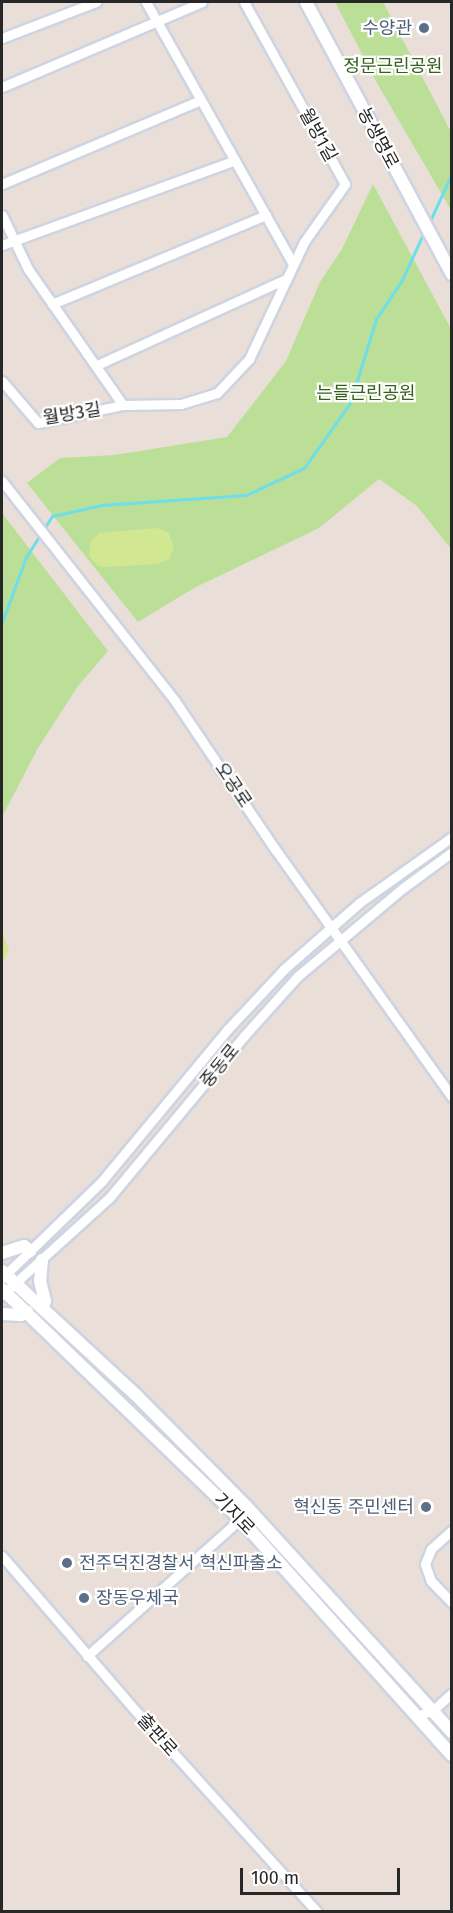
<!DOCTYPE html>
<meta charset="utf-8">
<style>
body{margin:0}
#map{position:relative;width:453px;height:1913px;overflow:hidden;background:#e9dfd8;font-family:"Fira Sans","Noto Sans KR",sans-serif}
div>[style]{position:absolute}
.green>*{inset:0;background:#bbdf96}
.pitch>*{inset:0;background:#d1e791}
.stream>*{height:3px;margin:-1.5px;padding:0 1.5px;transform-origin:1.5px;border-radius:1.5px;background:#6ddeea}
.roads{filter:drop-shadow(2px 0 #ced4e0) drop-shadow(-2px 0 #ced4e0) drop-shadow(0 2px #ced4e0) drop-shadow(0 -2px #ced4e0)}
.minor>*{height:9px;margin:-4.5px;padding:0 4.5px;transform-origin:4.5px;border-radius:4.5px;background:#fff}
.tertiary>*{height:12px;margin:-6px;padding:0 6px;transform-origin:6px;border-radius:6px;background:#fff}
.dots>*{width:16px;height:16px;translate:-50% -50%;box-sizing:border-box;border:3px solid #fff;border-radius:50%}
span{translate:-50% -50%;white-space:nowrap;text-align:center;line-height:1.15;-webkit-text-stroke:4.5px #fff;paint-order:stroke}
.service-label{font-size:18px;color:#4e5e75}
.right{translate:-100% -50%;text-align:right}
.left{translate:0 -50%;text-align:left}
.park-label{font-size:18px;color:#35601b}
.street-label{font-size:18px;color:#272727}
.frame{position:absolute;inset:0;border:3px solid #272727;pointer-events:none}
.scale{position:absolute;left:240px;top:1868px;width:160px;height:27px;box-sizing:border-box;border:3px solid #272727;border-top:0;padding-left:8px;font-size:18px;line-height:21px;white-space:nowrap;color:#272727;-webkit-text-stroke:4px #fff;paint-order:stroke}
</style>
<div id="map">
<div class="green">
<div style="clip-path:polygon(335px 2px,383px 2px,451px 132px,451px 210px,377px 83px)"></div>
<div style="clip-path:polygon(373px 184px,451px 329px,451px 549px,417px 506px,379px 479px,319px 528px,194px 588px,138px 622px,27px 483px,60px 458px,115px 455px,227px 437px,286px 361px,320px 282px,342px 249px)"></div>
<div style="clip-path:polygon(2px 513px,108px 651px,78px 686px,38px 748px,2px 817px)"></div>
</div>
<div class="pitch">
<div style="clip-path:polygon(157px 528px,168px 532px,174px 547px,169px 559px,158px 564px,107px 567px,98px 566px,89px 556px,91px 541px,99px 533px)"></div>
<div style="clip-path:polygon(2px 932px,9px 950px,2px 963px)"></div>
</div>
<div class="stream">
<div style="left:429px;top:223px;width:55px;rotate:-65.3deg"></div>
<div style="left:2px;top:622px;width:69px;rotate:-69.7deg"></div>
<div style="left:26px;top:557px;width:49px;rotate:-57.6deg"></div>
<div style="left:52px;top:516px;width:51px;rotate:-12.4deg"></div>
<div style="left:102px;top:505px;width:144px;rotate:-4deg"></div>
<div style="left:246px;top:495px;width:64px;rotate:-25deg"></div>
<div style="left:304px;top:468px;width:80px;rotate:-54.7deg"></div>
<div style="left:350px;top:403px;width:88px;rotate:-72.8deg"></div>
<div style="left:376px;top:319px;width:47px;rotate:-56.3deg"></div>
<div style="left:402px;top:280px;width:53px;rotate:-65.4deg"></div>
</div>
<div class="roads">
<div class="minor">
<div style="left:146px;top:2px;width:300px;rotate:60.7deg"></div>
<div style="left:2px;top:38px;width:101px;rotate:-21deg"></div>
<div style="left:2px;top:87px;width:217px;rotate:-23deg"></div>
<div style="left:2px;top:184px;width:216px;rotate:-22.9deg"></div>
<div style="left:2px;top:215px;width:60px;rotate:64.3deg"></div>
<div style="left:28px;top:269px;width:166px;rotate:55.1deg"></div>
<div style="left:2px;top:245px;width:248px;rotate:-20deg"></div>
<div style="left:52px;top:304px;width:232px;rotate:-22.6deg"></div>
<div style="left:97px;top:365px;width:208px;rotate:-24.5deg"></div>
<div style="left:2px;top:381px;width:55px;rotate:49.4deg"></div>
<div style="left:38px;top:423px;width:87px;rotate:-12deg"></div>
<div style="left:123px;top:405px;width:58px;rotate:-1deg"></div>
<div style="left:181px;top:404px;width:38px;rotate:-17deg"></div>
<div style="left:217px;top:393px;width:47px;rotate:-46.7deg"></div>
<div style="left:249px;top:359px;width:129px;rotate:-64.8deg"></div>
<div style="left:304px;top:242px;width:71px;rotate:-54.7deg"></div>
<div style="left:345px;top:184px;width:208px;rotate:-119deg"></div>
<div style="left:2px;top:481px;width:280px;rotate:51.8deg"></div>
<div style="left:175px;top:701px;width:179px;rotate:56deg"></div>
<div style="left:275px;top:849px;width:305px;rotate:54.5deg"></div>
<div style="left:2px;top:1278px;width:139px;rotate:-44.1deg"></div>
<div style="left:102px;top:1181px;width:196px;rotate:-50.4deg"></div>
<div style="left:227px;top:1030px;width:83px;rotate:-46.9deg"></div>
<div style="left:284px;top:969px;width:100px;rotate:-41.3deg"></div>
<div style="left:359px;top:903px;width:114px;rotate:-35.4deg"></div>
<div style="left:2px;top:1295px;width:146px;rotate:-42.2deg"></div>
<div style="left:110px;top:1197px;width:211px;rotate:-50.2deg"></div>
<div style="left:245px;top:1035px;width:79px;rotate:-48.1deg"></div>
<div style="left:298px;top:976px;width:137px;rotate:-40deg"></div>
<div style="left:403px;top:888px;width:61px;rotate:-36.3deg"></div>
<div style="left:452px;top:1530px;width:28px;rotate:138deg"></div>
<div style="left:431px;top:1549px;width:16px;rotate:112deg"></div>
<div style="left:425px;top:1564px;width:18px;rotate:71deg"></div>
<div style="left:431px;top:1581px;width:30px;rotate:46deg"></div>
<div style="left:2px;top:1556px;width:213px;rotate:49.2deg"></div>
<div style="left:141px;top:1717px;width:263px;rotate:47.9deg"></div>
<div style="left:87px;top:1656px;width:205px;rotate:-41.8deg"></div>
<div style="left:415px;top:1716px;width:18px;rotate:-16deg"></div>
<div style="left:432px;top:1711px;width:27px;rotate:-42deg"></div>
</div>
<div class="tertiary">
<div style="left:306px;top:2px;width:309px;rotate:61.8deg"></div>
<div style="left:2px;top:1253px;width:23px;rotate:-18deg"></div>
<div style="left:24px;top:1246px;width:8px;rotate:40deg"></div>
<div style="left:42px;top:1260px;width:21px;rotate:95deg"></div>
<div style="left:40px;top:1281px;width:21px;rotate:76deg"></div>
<div style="left:45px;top:1301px;width:8px;rotate:113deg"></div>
<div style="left:2px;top:1271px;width:181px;rotate:42.8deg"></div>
<div style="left:135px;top:1394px;width:158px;rotate:45.3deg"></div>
<div style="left:246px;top:1506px;width:306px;rotate:47.7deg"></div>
<div style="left:2px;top:1289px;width:331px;rotate:44deg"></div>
<div style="left:240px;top:1519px;width:317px;rotate:48.1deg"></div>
<div style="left:2px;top:1314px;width:19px;rotate:3deg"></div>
<div style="left:21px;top:1315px;width:7px;rotate:-27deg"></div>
</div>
</div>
<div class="dots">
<div style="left:424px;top:28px;background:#5c6f8a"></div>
<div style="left:426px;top:1507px;background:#5c6f8a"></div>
<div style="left:67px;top:1563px;background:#5c6f8a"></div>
<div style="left:84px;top:1598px;background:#5c6f8a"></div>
</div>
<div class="service-label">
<span class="right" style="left:412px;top:28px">수양관</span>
<span class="right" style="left:414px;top:1507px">혁신동 주민센터</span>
<span class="left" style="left:79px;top:1563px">전주덕진경찰서 혁신파출소</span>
<span class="left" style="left:96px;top:1598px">장동우체국</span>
</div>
<div class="park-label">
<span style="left:393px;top:66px">정문근린공원</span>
<span style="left:366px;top:393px">는들근린공원</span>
</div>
<div class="street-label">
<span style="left:318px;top:135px;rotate:61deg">월방1길</span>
<span style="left:378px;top:138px;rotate:62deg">농생명로</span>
<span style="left:72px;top:414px;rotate:-9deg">월방3길</span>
<span style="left:233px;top:785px;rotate:56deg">오공로</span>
<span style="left:220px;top:1066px;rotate:-51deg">중동로</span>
<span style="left:234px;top:1514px;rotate:46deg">기지로</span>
<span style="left:157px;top:1735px;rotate:48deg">출판로</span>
</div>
<div class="frame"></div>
<div class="scale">100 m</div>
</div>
